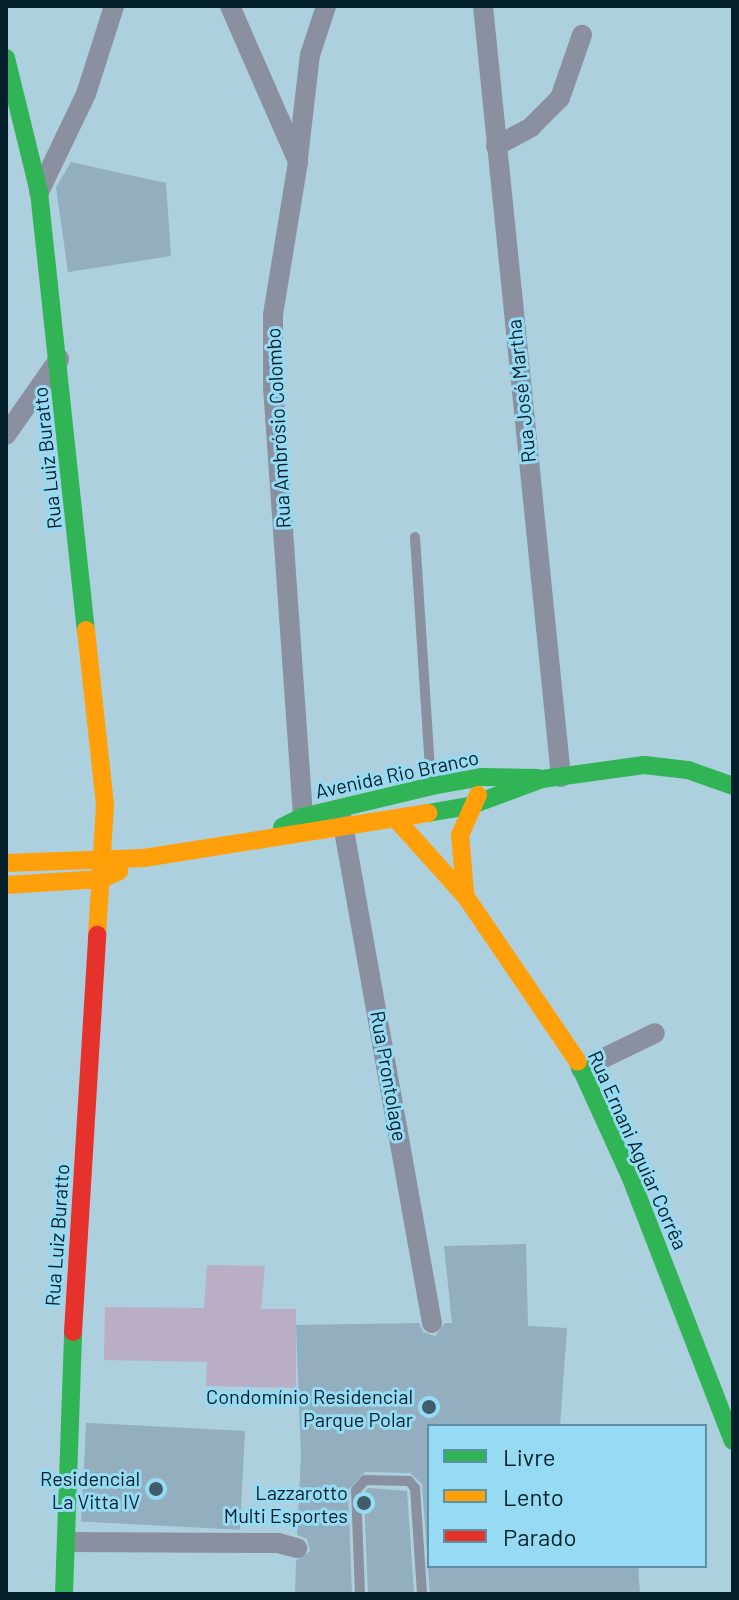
<!DOCTYPE html>
<meta charset="utf-8">
<style>
body{margin:0}
#map{position:relative;width:739px;height:1600px;overflow:hidden;background:#acd0de;font-family:Barlow,sans-serif}
div>[style]{position:absolute}
.green>*{inset:0;background:#baaec5}
.building>*{inset:0;background:#93aebe;transform-origin:0 0}
.lane>*{height:10px;margin:-5px;padding:0 5px;transform-origin:5px;border-radius:5px;background:#8b90a0}
.street>*{height:20px;margin:-10px;padding:0 10px;transform-origin:10px;border-radius:10px;background:#8b90a0}
.fast>*{height:18px;margin:-9px;padding:0 9px;transform-origin:9px;border-radius:9px;background:#30b455}
.slow>*{height:18px;margin:-9px;padding:0 9px;transform-origin:9px;border-radius:9px;background:#ff9f0a}
.jam>*{height:18px;margin:-9px;padding:0 9px;transform-origin:9px;border-radius:9px;background:#e5322d}
.dots>*{width:22px;height:22px;translate:-50% -50%;box-sizing:border-box;border:4px solid #96daf4;border-radius:50%}
span{translate:-50% -50%;white-space:nowrap;text-align:center;line-height:1.15;-webkit-text-stroke:6px #96daf4;paint-order:stroke}
.street-label{font-size:20px;color:#04202a}
.poi-label{font-size:20px;color:#04202a}
.right{translate:-100% -50%;text-align:right}
.frame{position:absolute;inset:0;border:8px solid #04202a;pointer-events:none}
.legend{position:absolute;left:427px;top:1424px;width:280px;height:144px;box-sizing:border-box;background:#96daf4;border:2px solid #5c90a3;margin:0;padding:10px 14px;list-style:none;font-size:24px;color:#04202a}
.legend li{display:flex;align-items:center;gap:16px;height:40px}
.legend b{width:40px;border:2px solid #5c90a3}
</style>
<div id="map">
<div class="green">
<div style="clip-path:polygon(207px 1265px,265px 1266px,261px 1309px,296px 1309px,296px 1388px,206px 1386px,207px 1362px,104px 1360px,105px 1307px,204px 1308px)"></div>
</div>
<div class="building">
<div style="clip-path:polygon(71px 162px,166px 183px,171px 256px,68px 272px,56px 187px)"></div>
<div style="clip-path:polygon(526px 1244px,528px 1326px,567px 1328px,560px 1426px,429px 1426px,429px 1566px,638px 1566px,640px 1594px,430px 1594px,422px 1484px,410px 1473px,365px 1472px,348px 1490px,352px 1594px,295px 1594px,296px 1561px,310px 1551px,307px 1539px,297px 1535px,301px 1457px,296px 1325px,419px 1323px,423px 1332px,435px 1336px,445px 1323px,452px 1323px,444px 1246px)"></div>
<div style="left:245px;top:1431px;width:99px;height:159px;rotate:93deg"></div>
<div style="clip-path:polygon(368px 1488px,407px 1491px,414px 1594px,368px 1594px,364px 1493px)"></div>
</div>
<div class="lane">
<div style="left:415px;top:537px;width:247px;rotate:86.3deg"></div>
<div style="left:360px;top:1594px;width:104px;rotate:-92.2deg"></div>
<div style="left:356px;top:1490px;width:13px;rotate:-48deg"></div>
<div style="left:365px;top:1480px;width:44px;rotate:1.3deg"></div>
<div style="left:409px;top:1481px;width:9px;rotate:49deg"></div>
<div style="left:415px;top:1488px;width:106px;rotate:86.2deg"></div>
</div>
<div class="street">
<div style="left:230px;top:6px;width:170px;rotate:66.4deg"></div>
<div style="left:298px;top:162px;width:155px;rotate:99.3deg"></div>
<div style="left:273px;top:315px;width:72px;rotate:90deg"></div>
<div style="left:273px;top:387px;width:443px;rotate:86deg"></div>
<div style="left:483px;top:6px;width:775px;rotate:84.22deg"></div>
<div style="left:496px;top:146px;width:40px;rotate:-28deg"></div>
<div style="left:531px;top:127px;width:41px;rotate:-45deg"></div>
<div style="left:560px;top:98px;width:67px;rotate:-70.8deg"></div>
<div style="left:298px;top:158px;width:104px;rotate:-83.4deg"></div>
<div style="left:310px;top:55px;width:52px;rotate:-71.9deg"></div>
<div style="left:39px;top:192px;width:109px;rotate:-64.4deg"></div>
<div style="left:86px;top:94px;width:92px;rotate:-72.3deg"></div>
<div style="left:6px;top:435px;width:93px;rotate:-55.1deg"></div>
<div style="left:342px;top:819px;width:512px;rotate:79.88deg"></div>
<div style="left:581px;top:1069px;width:82px;rotate:-25.9deg"></div>
<div style="left:67px;top:1542px;width:211px;rotate:0.3deg"></div>
<div style="left:278px;top:1543px;width:20px;rotate:15deg"></div>
</div>
<div class="fast">
<div style="left:6px;top:58px;width:138px;rotate:76.2deg"></div>
<div style="left:39px;top:192px;width:441px;rotate:83.9deg"></div>
<div style="left:428px;top:813px;width:42px;rotate:-9.7deg"></div>
<div style="left:469px;top:806px;width:78px;rotate:-20.3deg"></div>
<div style="left:542px;top:779px;width:103px;rotate:-7.8deg"></div>
<div style="left:644px;top:765px;width:44px;rotate:6.5deg"></div>
<div style="left:688px;top:770px;width:48px;rotate:19.6deg"></div>
<div style="left:282px;top:827px;width:22px;rotate:-27deg"></div>
<div style="left:302px;top:817px;width:134px;rotate:-13.4deg"></div>
<div style="left:432px;top:786px;width:51px;rotate:-10.2deg"></div>
<div style="left:482px;top:777px;width:56px;rotate:1deg"></div>
<div style="left:578px;top:1062px;width:125px;rotate:65.5deg"></div>
<div style="left:630px;top:1176px;width:284px;rotate:68.8deg"></div>
<div style="left:64px;top:1594px;width:262px;rotate:-88deg"></div>
</div>
<div class="slow">
<div style="left:86px;top:630px;width:176px;rotate:83.8deg"></div>
<div style="left:105px;top:805px;width:130px;rotate:93.5deg"></div>
<div style="left:396px;top:819px;width:105px;rotate:48.1deg"></div>
<div style="left:466px;top:897px;width:199px;rotate:55.8deg"></div>
<div style="left:6px;top:863px;width:138px;rotate:-2.1deg"></div>
<div style="left:144px;top:858px;width:288px;rotate:-9deg"></div>
<div style="left:6px;top:885px;width:96px;rotate:-3.6deg"></div>
<div style="left:102px;top:879px;width:19px;rotate:-25deg"></div>
<div style="left:465px;top:892px;width:57px;rotate:-95deg"></div>
<div style="left:460px;top:835px;width:44px;rotate:-65.8deg"></div>
</div>
<div class="jam">
<div style="left:73px;top:1332px;width:398px;rotate:-86.5deg"></div>
</div>
<div class="dots">
<div style="left:429px;top:1407px;background:#3f5e69"></div>
<div style="left:156px;top:1489px;background:#3f5e69"></div>
<div style="left:364px;top:1503px;background:#3f5e69"></div>
</div>
<div class="street-label">
<span style="left:521px;top:391px;rotate:-96deg">Rua José Martha</span>
<span style="left:278px;top:428px;rotate:-93deg">Rua Ambrósio Colombo</span>
<span style="left:47px;top:458px;rotate:-96deg">Rua Luiz Buratto</span>
<span style="left:397px;top:774px;rotate:-12deg">Avenida Rio Branco</span>
<span style="left:389px;top:1076px;rotate:80deg">Rua Prontolage</span>
<span style="left:638px;top:1150px;rotate:66deg">Rua Ernani Aguiar Corrêa</span>
<span style="left:57px;top:1235px;rotate:-86deg">Rua Luiz Buratto</span>
</div>
<div class="poi-label">
<span class="right" style="left:413px;top:1408px">Condomínio Residencial<br>Parque Polar</span>
<span class="right" style="left:140px;top:1490px">Residencial<br>La Vitta IV</span>
<span class="right" style="left:348px;top:1504px">Lazzarotto<br>Multi Esportes</span>
</div>
<div class="frame"></div>
<ul class="legend">
<li><b style="height:10px;background:#30b455"></b>Livre</li>
<li><b style="height:10px;background:#ff9f0a"></b>Lento</li>
<li><b style="height:10px;background:#e5322d"></b>Parado</li>
</ul>
</div>
